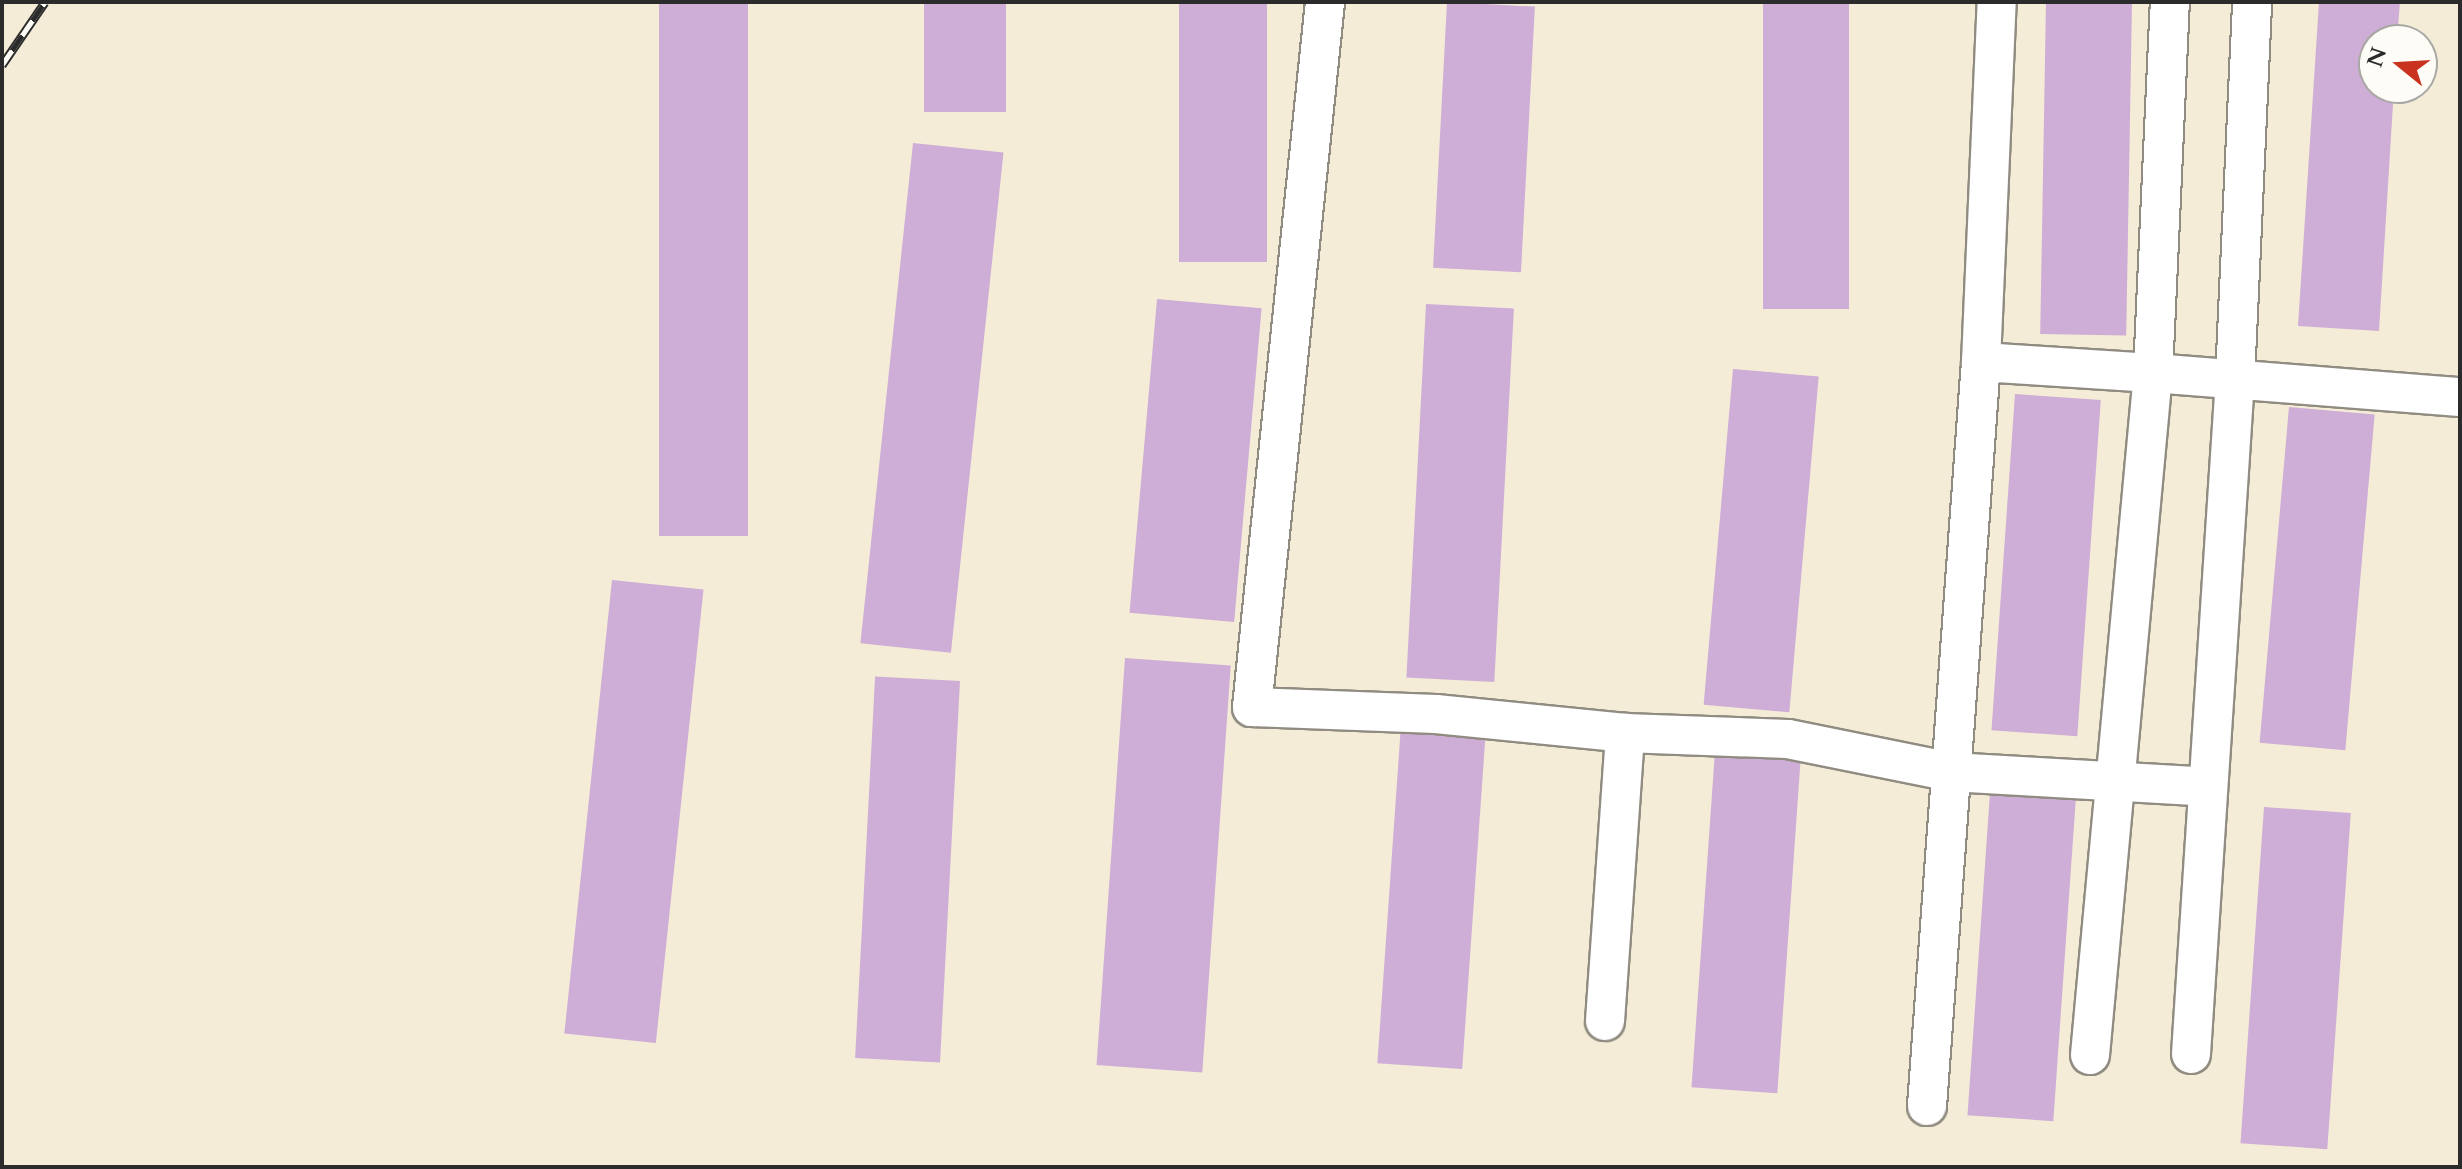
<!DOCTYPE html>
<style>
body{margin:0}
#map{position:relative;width:2462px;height:1169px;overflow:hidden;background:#f4ecd7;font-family:Cardo,serif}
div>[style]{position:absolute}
.building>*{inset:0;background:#ceadd7;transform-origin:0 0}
.roads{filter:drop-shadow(2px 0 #908c81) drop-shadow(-2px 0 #908c81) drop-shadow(0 2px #908c81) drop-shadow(0 -2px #908c81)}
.minor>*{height:38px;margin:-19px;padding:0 19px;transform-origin:19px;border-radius:19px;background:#fff}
.rail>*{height:9px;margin-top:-4.5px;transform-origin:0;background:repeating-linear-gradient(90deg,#fdfcf7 0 18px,#2b2b2b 0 36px);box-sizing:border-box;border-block:2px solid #2b2b2b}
span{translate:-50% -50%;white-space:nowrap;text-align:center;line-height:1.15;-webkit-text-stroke:6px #fdfcf7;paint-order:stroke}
.frame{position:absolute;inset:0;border:4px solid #2b2b2b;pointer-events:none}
.north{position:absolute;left:2358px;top:24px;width:80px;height:80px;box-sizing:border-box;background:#fdfcf7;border:2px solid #a9a8a5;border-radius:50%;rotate:288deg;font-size:22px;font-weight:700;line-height:32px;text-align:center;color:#2b2b2b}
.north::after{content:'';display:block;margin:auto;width:28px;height:36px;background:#c8321e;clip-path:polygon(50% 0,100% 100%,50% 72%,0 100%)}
</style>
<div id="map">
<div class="building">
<div style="left:659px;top:2px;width:89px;height:534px"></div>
<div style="left:924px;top:2px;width:82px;height:110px"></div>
<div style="left:1179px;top:2px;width:88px;height:260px"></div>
<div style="left:1447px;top:2px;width:88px;height:266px;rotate:3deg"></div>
<div style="left:1763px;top:2px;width:86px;height:307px"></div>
<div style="left:2046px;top:2px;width:86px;height:332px;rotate:1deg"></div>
<div style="clip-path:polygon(2319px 2px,2400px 2px,2397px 40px,2374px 40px,2374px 88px,2394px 88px,2379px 331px,2298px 326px)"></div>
<div style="left:913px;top:143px;width:91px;height:503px;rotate:6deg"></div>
<div style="left:1157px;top:299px;width:105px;height:315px;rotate:5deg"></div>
<div style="left:1426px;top:304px;width:88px;height:374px;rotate:3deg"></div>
<div style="left:1733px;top:369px;width:86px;height:337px;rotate:5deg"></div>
<div style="left:2015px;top:394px;width:86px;height:337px;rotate:4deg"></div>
<div style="left:2289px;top:407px;width:86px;height:337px;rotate:5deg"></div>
<div style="left:612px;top:580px;width:92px;height:456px;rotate:6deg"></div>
<div style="left:1125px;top:658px;width:106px;height:408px;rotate:4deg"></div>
<div style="left:960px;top:681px;width:382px;height:85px;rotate:93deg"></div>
<div style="left:1401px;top:725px;width:85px;height:339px;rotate:4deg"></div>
<div style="left:1715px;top:751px;width:86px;height:337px;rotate:4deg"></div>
<div style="left:1991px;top:779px;width:86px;height:337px;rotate:4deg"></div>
<div style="left:2264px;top:807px;width:87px;height:337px;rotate:4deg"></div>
</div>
<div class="roads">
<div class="minor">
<div style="left:1325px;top:2px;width:709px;rotate:95.91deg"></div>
<div style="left:1252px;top:707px;width:184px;rotate:2.2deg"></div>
<div style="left:1436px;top:714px;width:190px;rotate:5.7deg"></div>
<div style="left:1625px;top:733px;width:163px;rotate:2.1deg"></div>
<div style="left:1788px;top:739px;width:166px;rotate:11.4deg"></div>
<div style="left:1951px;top:772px;width:257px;rotate:3.3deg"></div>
<div style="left:1981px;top:362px;width:360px;rotate:-87.5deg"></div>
<div style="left:1605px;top:1021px;width:289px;rotate:-86deg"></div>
<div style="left:2191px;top:1054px;width:676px;rotate:-86.27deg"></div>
<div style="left:2235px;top:379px;width:377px;rotate:-87.4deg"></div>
<div style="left:2090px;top:1055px;width:685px;rotate:-84.72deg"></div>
<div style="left:2153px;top:373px;width:308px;rotate:4.5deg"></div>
<div style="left:1927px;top:1106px;width:746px;rotate:-85.85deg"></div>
<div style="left:1981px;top:362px;width:172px;rotate:3.7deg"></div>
<div style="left:2153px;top:373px;width:371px;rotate:-87.4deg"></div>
</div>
</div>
<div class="rail">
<div style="left:2px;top:65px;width:76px;rotate:-55.7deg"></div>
</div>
<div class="frame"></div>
<div class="north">N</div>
</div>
